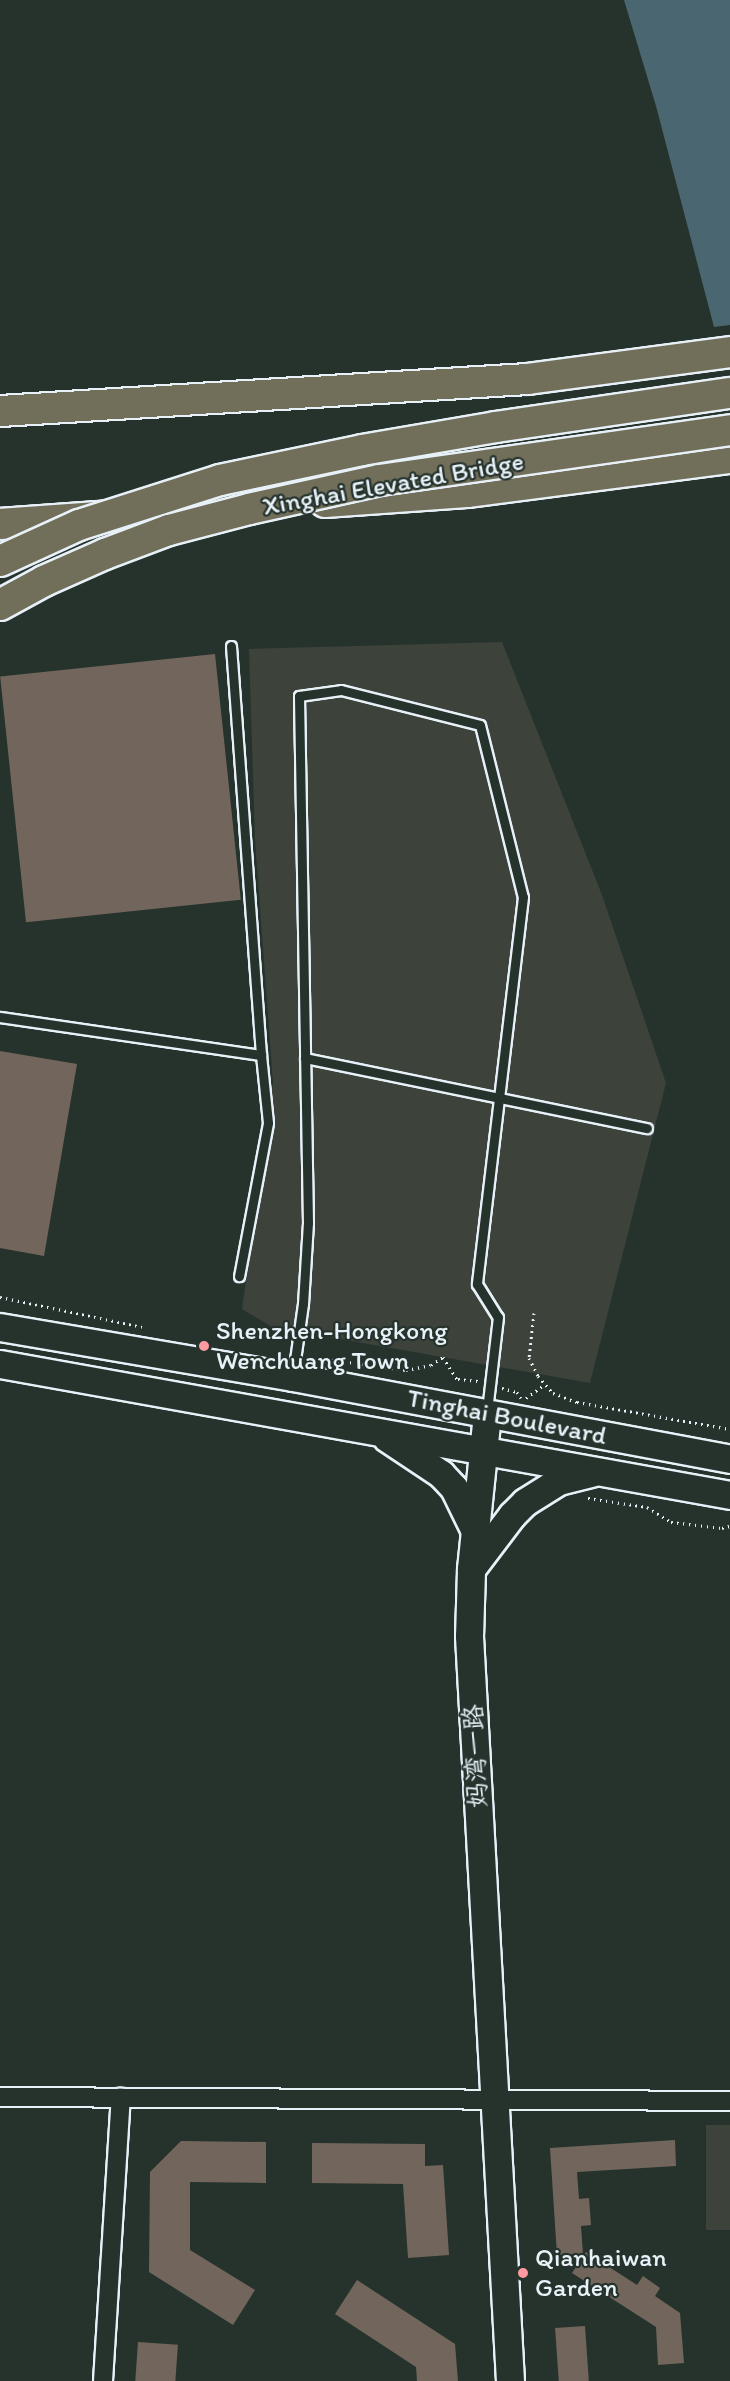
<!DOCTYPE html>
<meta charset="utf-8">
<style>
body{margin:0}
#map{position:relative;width:730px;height:2381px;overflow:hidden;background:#26332d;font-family:Itim,"LXGW WenKai TC",sans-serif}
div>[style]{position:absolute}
.built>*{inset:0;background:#3d423b;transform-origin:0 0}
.water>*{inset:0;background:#4a6670}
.building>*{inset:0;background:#72665c;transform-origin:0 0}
.path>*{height:3px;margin-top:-1.5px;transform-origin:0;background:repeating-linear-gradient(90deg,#e8f1f8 0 1.5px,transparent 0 6px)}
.roads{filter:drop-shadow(2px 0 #e8f1f8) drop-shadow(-2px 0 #e8f1f8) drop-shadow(0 2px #e8f1f8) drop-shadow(0 -2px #e8f1f8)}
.lane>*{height:9px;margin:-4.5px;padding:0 4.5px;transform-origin:4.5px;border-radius:4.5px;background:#26332d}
.street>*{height:18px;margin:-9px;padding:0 9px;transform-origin:9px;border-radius:9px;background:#26332d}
.secondary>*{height:27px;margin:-13.5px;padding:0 13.5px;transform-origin:13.5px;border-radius:13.5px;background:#26332d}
.primary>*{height:30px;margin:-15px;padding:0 15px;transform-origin:15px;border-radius:15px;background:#716e59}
.bridges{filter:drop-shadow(2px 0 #e8f1f8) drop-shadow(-2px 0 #e8f1f8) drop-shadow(0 2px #e8f1f8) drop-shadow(0 -2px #e8f1f8)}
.primary-bridge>*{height:30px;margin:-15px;padding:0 15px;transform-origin:15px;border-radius:15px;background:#716e59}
.dots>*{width:16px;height:16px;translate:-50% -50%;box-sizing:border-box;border:3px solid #26332d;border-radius:50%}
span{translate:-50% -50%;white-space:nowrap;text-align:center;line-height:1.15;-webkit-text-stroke:4.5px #26332d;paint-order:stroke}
.street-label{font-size:26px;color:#e8f1f8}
.poi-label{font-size:26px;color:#e8f1f8}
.left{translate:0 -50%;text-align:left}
</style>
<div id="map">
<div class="built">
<div style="clip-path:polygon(502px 642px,602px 895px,666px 1083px,590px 1383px,272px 1327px,242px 1309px,273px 1083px,255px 840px,249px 649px)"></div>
<div style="left:706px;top:2125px;width:24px;height:105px"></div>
</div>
<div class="water">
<div style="clip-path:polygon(624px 0,730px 0,730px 325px,714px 327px,656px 106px)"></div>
</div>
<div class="building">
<div style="left:215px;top:654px;width:247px;height:216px;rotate:84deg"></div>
<div style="clip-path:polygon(0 1051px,77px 1064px,44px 1256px,0 1248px)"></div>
<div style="clip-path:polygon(675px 2140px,676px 2166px,577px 2172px,579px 2199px,589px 2198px,591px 2225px,581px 2226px,583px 2254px,557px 2255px,550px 2148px)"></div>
<div style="clip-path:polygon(181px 2141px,266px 2142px,266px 2183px,190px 2182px,190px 2250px,255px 2290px,233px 2325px,149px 2272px,150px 2172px)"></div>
<div style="clip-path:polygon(312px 2143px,425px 2144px,425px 2166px,443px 2165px,449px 2255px,408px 2258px,403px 2184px,312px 2183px)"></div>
<div style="clip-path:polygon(586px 2252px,637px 2285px,643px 2276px,660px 2288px,655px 2296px,680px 2313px,684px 2363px,658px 2365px,656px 2327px,572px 2273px)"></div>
<div style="clip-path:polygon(357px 2280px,455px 2344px,458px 2381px,417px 2381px,416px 2367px,335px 2314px)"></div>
<div style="left:585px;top:2326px;width:55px;height:30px;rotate:86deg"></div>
<div style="left:138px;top:2342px;width:40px;height:39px;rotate:4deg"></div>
</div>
<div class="path">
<div style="left:0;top:1297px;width:145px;rotate:11.9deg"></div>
<div style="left:534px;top:1313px;width:45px;rotate:96.3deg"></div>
<div style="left:529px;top:1358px;width:20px;rotate:63deg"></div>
<div style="left:538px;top:1376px;width:23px;rotate:49deg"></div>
<div style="left:553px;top:1393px;width:26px;rotate:21deg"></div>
<div style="left:577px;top:1402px;width:155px;rotate:10deg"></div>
<div style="left:326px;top:1359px;width:81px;rotate:7.8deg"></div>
<div style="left:406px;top:1370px;width:25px;rotate:-11deg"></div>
<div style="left:431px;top:1365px;width:14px;rotate:-34deg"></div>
<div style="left:443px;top:1357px;width:26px;rotate:58deg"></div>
<div style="left:458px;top:1379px;width:20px;rotate:6deg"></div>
<div style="left:502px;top:1388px;width:16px;rotate:15deg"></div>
<div style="left:517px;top:1392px;width:7px;rotate:56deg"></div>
<div style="left:526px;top:1398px;width:22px;rotate:-36deg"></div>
<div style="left:588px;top:1498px;width:60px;rotate:8.7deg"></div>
<div style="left:647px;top:1507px;width:28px;rotate:32deg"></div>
<div style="left:671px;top:1522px;width:51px;rotate:6.7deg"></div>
<div style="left:722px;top:1528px;width:8px;rotate:-14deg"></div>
</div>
<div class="roads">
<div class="lane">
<div style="left:231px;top:646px;width:410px;rotate:85.8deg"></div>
<div style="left:261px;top:1055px;width:68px;rotate:84.1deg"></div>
<div style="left:268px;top:1123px;width:156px;rotate:100.7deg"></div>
<div style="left:0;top:1017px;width:264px;rotate:8.3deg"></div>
<div style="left:305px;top:1058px;width:349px;rotate:11.6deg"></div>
<div style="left:293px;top:1374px;width:71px;rotate:-81.9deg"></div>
<div style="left:303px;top:1304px;width:81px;rotate:-86.5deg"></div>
<div style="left:308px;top:1223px;width:527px;rotate:-90.98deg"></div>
<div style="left:299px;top:696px;width:42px;rotate:-8.1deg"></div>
<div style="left:341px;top:690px;width:143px;rotate:14.1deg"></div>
<div style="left:480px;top:725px;width:177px;rotate:76deg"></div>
<div style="left:523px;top:897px;width:390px;rotate:96.8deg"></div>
<div style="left:477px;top:1284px;width:39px;rotate:58deg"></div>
<div style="left:498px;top:1317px;width:95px;rotate:96.7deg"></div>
</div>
<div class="street">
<div style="left:0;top:2097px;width:730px;rotate:0.31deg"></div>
<div style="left:103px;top:2381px;width:284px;rotate:-86.4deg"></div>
</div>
<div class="secondary">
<div style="left:0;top:1327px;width:297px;rotate:9.7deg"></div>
<div style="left:293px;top:1377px;width:445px;rotate:10.6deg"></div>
<div style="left:0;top:1364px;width:742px;rotate:10.17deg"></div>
<div style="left:487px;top:1414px;width:157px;rotate:95.9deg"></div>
<div style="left:471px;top:1570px;width:66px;rotate:91.7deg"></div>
<div style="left:469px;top:1636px;width:746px;rotate:86.85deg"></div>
<div style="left:387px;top:1438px;width:65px;rotate:33.7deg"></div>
<div style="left:441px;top:1474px;width:19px;rotate:47deg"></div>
<div style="left:454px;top:1488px;width:46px;rotate:64deg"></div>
<div style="left:471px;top:1569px;width:68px;rotate:-52.8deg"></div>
<div style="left:512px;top:1515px;width:18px;rotate:-45deg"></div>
<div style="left:525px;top:1502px;width:40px;rotate:-32deg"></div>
<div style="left:559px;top:1481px;width:33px;rotate:-14deg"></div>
</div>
<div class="primary">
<div style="left:0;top:411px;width:529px;rotate:-3.47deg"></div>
<div style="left:528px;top:379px;width:204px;rotate:-7.6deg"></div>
<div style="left:325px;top:502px;width:142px;rotate:-4deg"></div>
<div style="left:467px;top:492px;width:265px;rotate:-7.4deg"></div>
<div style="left:0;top:524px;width:224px;rotate:-4.1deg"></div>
</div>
</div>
<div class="bridges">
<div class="primary-bridge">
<div style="left:0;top:561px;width:87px;rotate:-24.5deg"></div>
<div style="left:79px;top:525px;width:148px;rotate:-17.7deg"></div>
<div style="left:220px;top:480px;width:145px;rotate:-11.9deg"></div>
<div style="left:362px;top:450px;width:136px;rotate:-9.7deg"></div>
<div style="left:496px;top:427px;width:236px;rotate:-8.3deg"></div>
<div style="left:0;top:605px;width:50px;rotate:-28.6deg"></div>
<div style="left:44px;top:581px;width:67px;rotate:-23.9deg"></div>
<div style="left:105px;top:554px;width:68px;rotate:-20.6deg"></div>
<div style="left:169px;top:530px;width:83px;rotate:-14.7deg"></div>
<div style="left:249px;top:509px;width:134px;rotate:-12.5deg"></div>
<div style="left:380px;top:480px;width:354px;rotate:-8.1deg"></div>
</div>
</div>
<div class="dots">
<div style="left:204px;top:1346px;background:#ff9aa2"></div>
<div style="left:523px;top:2273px;background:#ff9aa2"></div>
</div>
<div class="street-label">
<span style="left:393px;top:484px;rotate:-10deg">Xinghai Elevated Bridge</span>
<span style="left:507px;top:1417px;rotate:11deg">Tinghai Boulevard</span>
<span style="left:476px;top:1756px;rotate:-93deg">妈湾一路</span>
</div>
<div class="poi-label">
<span class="left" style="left:216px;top:1346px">Shenzhen-Hongkong<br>Wenchuang Town</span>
<span class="left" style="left:535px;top:2273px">Qianhaiwan<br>Garden</span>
</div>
</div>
